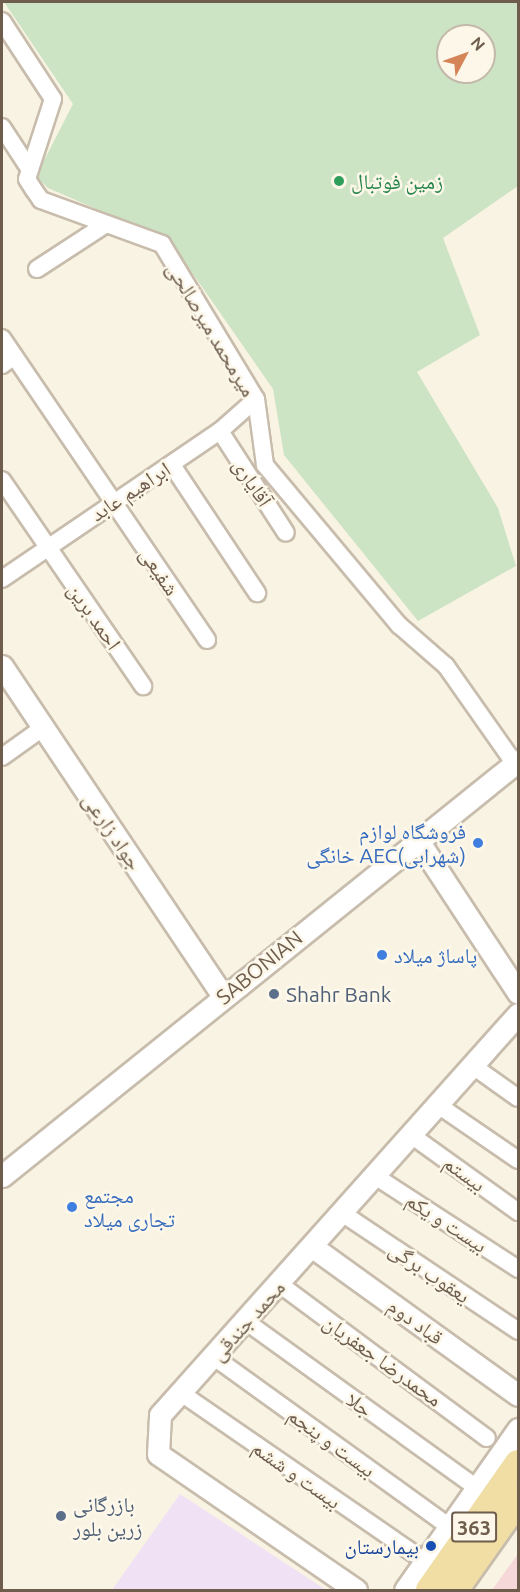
<!DOCTYPE html>
<meta charset="utf-8">
<style>
body{margin:0}
#map{position:relative;width:520px;height:1592px;overflow:hidden;background:#f9f3e4;font-family:Ubuntu,"Noto Naskh Arabic",sans-serif}
div>[style]{position:absolute}
.education>*{inset:0;background:#f0e1f5}
.medical>*{inset:0;background:#f6d8d8}
.green>*{inset:0;background:#cde4c4}
.roads{filter:drop-shadow(2px 0 #c8bcac) drop-shadow(-2px 0 #c8bcac) drop-shadow(0 2px #c8bcac) drop-shadow(0 -2px #c8bcac)}
.minor>*{height:16px;margin:-8px;padding:0 8px;transform-origin:8px;border-radius:8px;background:#fff}
.tertiary>*{height:21px;margin:-10.5px;padding:0 10.5px;transform-origin:10.5px;border-radius:10.5px;background:#fff}
.primary>*{height:26px;margin:-13px;padding:0 13px;transform-origin:13px;border-radius:13px;background:#f0dea4}
.dots>*{width:16px;height:16px;translate:-50% -50%;box-sizing:border-box;border:3px solid #fcf7e9;border-radius:50%}
span{translate:-50% -50%;white-space:nowrap;text-align:center;line-height:1.15;-webkit-text-stroke:5px #fcf7e9;paint-order:stroke}
.shield-label span{padding:2px 4px;background:#fcf7e9;border:2px solid;border-radius:4px;-webkit-text-stroke-width:0}
.shield-label{font-size:20px;color:#6e5d4d;font-weight:700}
.leisure-label{font-size:21px;color:#27864d}
.left{translate:0 -50%;text-align:left}
.street-label{font-size:21px;color:#6e5d4d}
.shop-label{font-size:21px;color:#366cbe}
.right{translate:-100% -50%;text-align:right}
.service-label{font-size:21px;color:#4e5e75}
.transit-label{font-size:21px;color:#164399}
.frame{position:absolute;inset:0;border:3px solid #6e5d4d;pointer-events:none}
.north{position:absolute;left:436px;top:24px;width:60px;height:60px;box-sizing:border-box;background:#fcf7e9;border:2px solid #c3b9ab;border-radius:50%;rotate:49deg;font-size:16px;font-weight:700;line-height:24px;text-align:center;color:#6e5d4d}
.north::after{content:'';display:block;margin:auto;width:21px;height:27px;background:#d48457;clip-path:polygon(50% 0,100% 100%,50% 72%,0 100%)}
</style>
<div id="map">
<div class="education">
<div style="clip-path:polygon(180px 1494px,326px 1590px,112px 1590px)"></div>
</div>
<div class="medical">
<div style="clip-path:polygon(518px 1554px,518px 1590px,492px 1590px)"></div>
</div>
<div class="green">
<div style="clip-path:polygon(evenodd,4px 2px,518px 2px,518px 186px,443px 238px,480px 335px,417px 372px,498px 508px,516px 566px,418px 621px,284px 455px,273px 389px,170px 241px,48px 188px,36px 176px,73px 104px,4px 2px,448px 36px,484px 36px,484px 72px,448px 72px,448px 36px)"></div>
</div>
<div class="roads">
<div class="minor">
<div style="left:2px;top:21px;width:93px;rotate:56.8deg"></div>
<div style="left:53px;top:99px;width:84px;rotate:108deg"></div>
<div style="left:27px;top:179px;width:13px;rotate:58deg"></div>
<div style="left:34px;top:190px;width:12px;rotate:55deg"></div>
<div style="left:41px;top:200px;width:129px;rotate:20deg"></div>
<div style="left:162px;top:244px;width:181px;rotate:58.8deg"></div>
<div style="left:256px;top:399px;width:67px;rotate:82.2deg"></div>
<div style="left:265px;top:465px;width:209px;rotate:50.1deg"></div>
<div style="left:399px;top:625px;width:62px;rotate:41.1deg"></div>
<div style="left:446px;top:666px;width:120px;rotate:54.9deg"></div>
<div style="left:2px;top:127px;width:51px;rotate:56.9deg"></div>
<div style="left:37px;top:269px;width:82px;rotate:-33.1deg"></div>
<div style="left:2px;top:338px;width:365px;rotate:55.8deg"></div>
<div style="left:2px;top:365px;width:15px;rotate:-37deg"></div>
<div style="left:220px;top:431px;width:121px;rotate:57.1deg"></div>
<div style="left:172px;top:465px;width:154px;rotate:56.4deg"></div>
<div style="left:2px;top:480px;width:250px;rotate:55.6deg"></div>
<div style="left:2px;top:579px;width:263px;rotate:-34.2deg"></div>
<div style="left:220px;top:431px;width:48px;rotate:-41.6deg"></div>
<div style="left:2px;top:757px;width:52px;rotate:-35.5deg"></div>
<div style="left:473px;top:1066px;width:55px;rotate:35.4deg"></div>
<div style="left:438px;top:1105px;width:97px;rotate:34.5deg"></div>
<div style="left:411px;top:1135px;width:132px;rotate:35.7deg"></div>
<div style="left:375px;top:1176px;width:171px;rotate:33deg"></div>
<div style="left:342px;top:1213px;width:212px;rotate:33.8deg"></div>
<div style="left:278px;top:1283px;width:260px;rotate:36.6deg"></div>
<div style="left:244px;top:1320px;width:287px;rotate:35.8deg"></div>
<div style="left:214px;top:1357px;width:291px;rotate:35.8deg"></div>
<div style="left:181px;top:1393px;width:283px;rotate:34.6deg"></div>
</div>
<div class="tertiary">
<div style="left:2px;top:666px;width:397px;rotate:56.2deg"></div>
<div style="left:417px;top:839px;width:184px;rotate:56.7deg"></div>
<div style="left:2px;top:1176px;width:662px;rotate:-38.81deg"></div>
<div style="left:314px;top:1248px;width:251px;rotate:35.8deg"></div>
<div style="left:356px;top:1590px;width:240px;rotate:-145.5deg"></div>
<div style="left:158px;top:1454px;width:39px;rotate:-87deg"></div>
<div style="left:160px;top:1415px;width:538px;rotate:-48.24deg"></div>
<div style="left:405px;top:1590px;width:197px;rotate:-54.9deg"></div>
</div>
<div class="primary">
<div style="left:429px;top:1590px;width:155px;rotate:-55deg"></div>
<div style="left:455px;top:1590px;width:109px;rotate:-54.7deg"></div>
</div>
</div>
<div class="dots">
<div style="left:339px;top:181px;background:#2e9e5b"></div>
<div style="left:478px;top:843px;background:#3f7fe0"></div>
<div style="left:382px;top:955px;background:#3f7fe0"></div>
<div style="left:274px;top:994px;background:#5c6f8a"></div>
<div style="left:72px;top:1207px;background:#3f7fe0"></div>
<div style="left:61px;top:1516px;background:#5c6f8a"></div>
<div style="left:431px;top:1546px;background:#1a4fb4"></div>
</div>
<div class="shield-label">
<span style="left:474px;top:1527px">363</span>
</div>
<div class="leisure-label">
<span class="left" style="left:351px;top:181px">زمین فوتبال</span>
</div>
<div class="street-label">
<span style="left:212px;top:329px;rotate:59deg">میرمحمد میرصالحی</span>
<span style="left:253px;top:482px;rotate:57deg">آقایاری</span>
<span style="left:130px;top:491px;rotate:-33deg">ابراهیم عابد</span>
<span style="left:160px;top:571px;rotate:56deg">شفیعی</span>
<span style="left:95px;top:616px;rotate:55deg">احمد برین</span>
<span style="left:113px;top:831px;rotate:56deg">جواد زارعی</span>
<span style="left:259px;top:967px;rotate:-39deg">SABONIAN</span>
<span style="left:465px;top:1173px;rotate:36deg">بیستم</span>
<span style="left:447px;top:1222px;rotate:33deg">بیست و یکم</span>
<span style="left:430px;top:1272px;rotate:34deg">یعقوب برگی</span>
<span style="left:247px;top:1320px;rotate:-48deg">محمد جندقی</span>
<span style="left:416px;top:1321px;rotate:36deg">قباد دوم</span>
<span style="left:383px;top:1360px;rotate:36deg">محمدرضا جعفریان</span>
<span style="left:360px;top:1404px;rotate:36deg">جلا</span>
<span style="left:332px;top:1442px;rotate:36deg">بیست و پنجم</span>
<span style="left:297px;top:1474px;rotate:35deg">بیست و ششم</span>
</div>
<div class="shop-label">
<span class="right" style="left:466px;top:843px">فروشگاه‌ لوازم<br>خانگی AEC(شهرابی)</span>
<span class="left" style="left:394px;top:955px">پاساژ میلاد</span>
<span class="left" style="left:84px;top:1207px">مجتمع<br>تجاری میلاد</span>
</div>
<div class="service-label">
<span class="left" style="left:286px;top:994px">Shahr Bank</span>
<span class="left" style="left:73px;top:1516px">بازرگانی<br>زرین بلور</span>
</div>
<div class="transit-label">
<span class="right" style="left:419px;top:1546px">بیمارستان</span>
</div>
<div class="frame"></div>
<div class="north">N</div>
</div>
